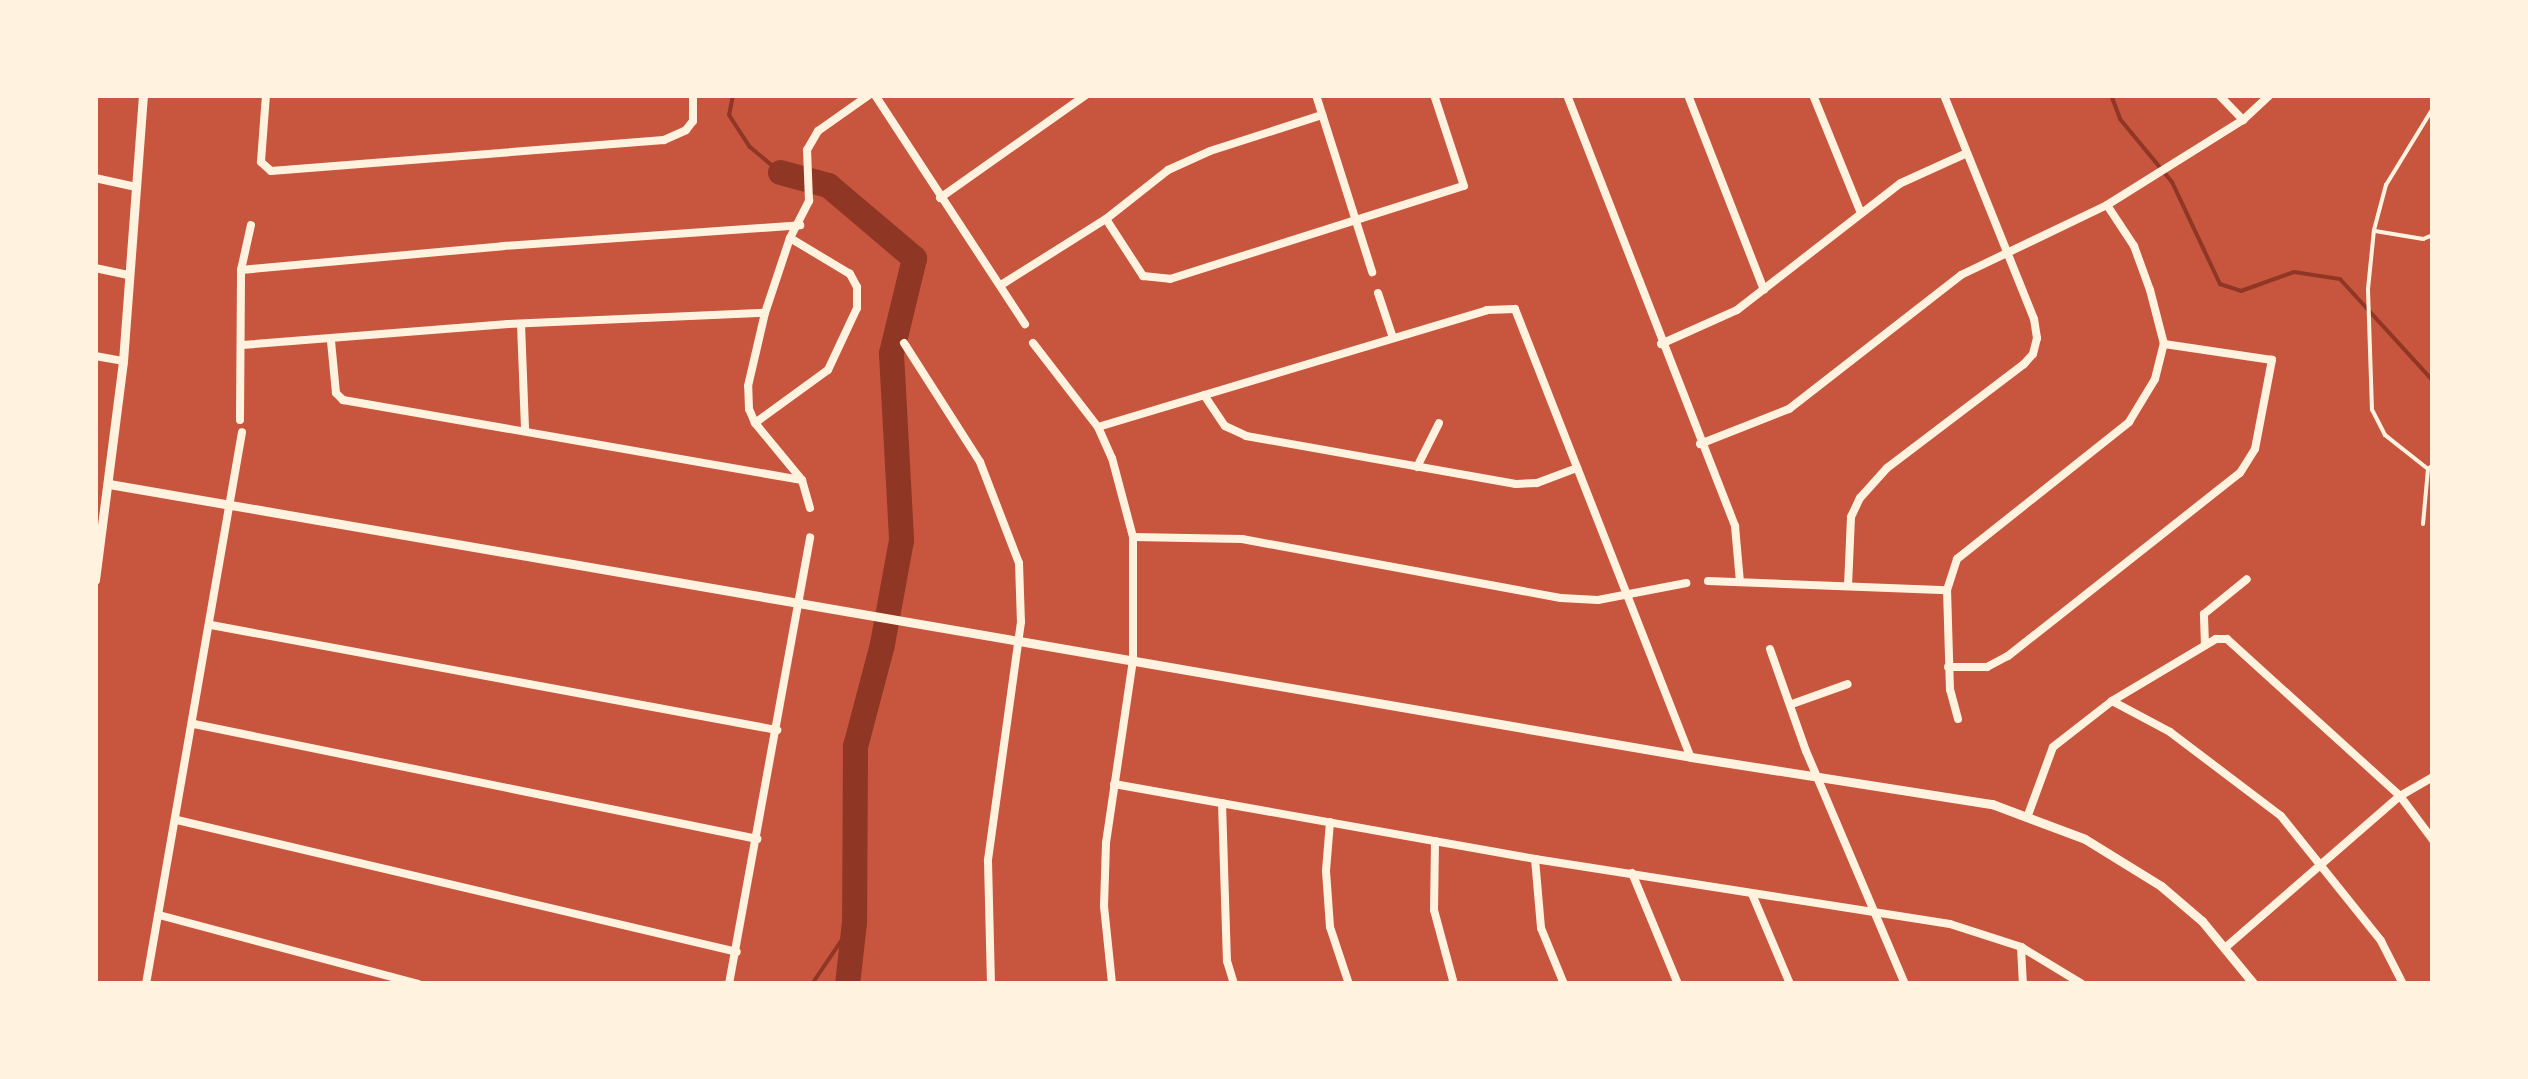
<!DOCTYPE html>
<style>
body{margin:0}
#map{position:relative;width:2528px;height:1079px;overflow:hidden;background:#c8553d;font-family:"Sofia Sans Condensed",sans-serif}
div>[style]{position:absolute}
.stream>*{height:4px;margin:-2px;padding:0 2px;transform-origin:2px;border-radius:2px;background:#8f3625}
.river>*{height:25px;margin:-12.5px;padding:0 12.5px;transform-origin:12.5px;border-radius:12.5px;background:#8f3625}
.service>*{height:4px;margin:-2px;padding:0 2px;transform-origin:2px;border-radius:2px;background:#fff3e0}
.minor>*{height:8px;margin:-4px;padding:0 4px;transform-origin:4px;border-radius:4px;background:#fff3e0}
.tertiary>*{height:9px;margin:-4.5px;padding:0 4.5px;transform-origin:4.5px;border-radius:4.5px;background:#fff3e0}
span{translate:-50% -50%;white-space:nowrap;text-align:center;line-height:1.15;-webkit-text-stroke:8px #fff3e0;paint-order:stroke}
.frame{position:absolute;inset:0;border:98px solid #fff3e0;pointer-events:none}
</style>
<div id="map">
<div class="stream">
<div style="left:733px;top:95px;width:20px;rotate:101deg"></div>
<div style="left:729px;top:115px;width:38px;rotate:57deg"></div>
<div style="left:750px;top:147px;width:39px;rotate:40deg"></div>
<div style="left:2111px;top:95px;width:26px;rotate:69deg"></div>
<div style="left:2120px;top:119px;width:82px;rotate:50.5deg"></div>
<div style="left:2172px;top:182px;width:113px;rotate:64.8deg"></div>
<div style="left:2220px;top:284px;width:22px;rotate:18deg"></div>
<div style="left:2241px;top:291px;width:56px;rotate:-19.7deg"></div>
<div style="left:2294px;top:272px;width:47px;rotate:8.7deg"></div>
<div style="left:2340px;top:279px;width:138px;rotate:47.6deg"></div>
<div style="left:812px;top:984px;width:75px;rotate:-55.9deg"></div>
</div>
<div class="river">
<div style="left:780px;top:172px;width:50px;rotate:15.2deg"></div>
<div style="left:828px;top:185px;width:113px;rotate:40.3deg"></div>
<div style="left:914px;top:258px;width:98px;rotate:103.6deg"></div>
<div style="left:891px;top:353px;width:187px;rotate:86.9deg"></div>
<div style="left:901px;top:540px;width:106px;rotate:100.4deg"></div>
<div style="left:882px;top:644px;width:106px;rotate:104.8deg"></div>
<div style="left:855px;top:746px;width:176px;rotate:90.3deg"></div>
<div style="left:854px;top:922px;width:62px;rotate:96.4deg"></div>
</div>
<div class="service">
<div style="left:2375px;top:231px;width:49px;rotate:9.5deg"></div>
<div style="left:2423px;top:239px;width:11px;rotate:-22deg"></div>
<div style="left:2428px;top:469px;width:55px;rotate:-141.7deg"></div>
<div style="left:2385px;top:435px;width:28px;rotate:-117deg"></div>
<div style="left:2372px;top:410px;width:121px;rotate:-91.9deg"></div>
<div style="left:2368px;top:289px;width:59px;rotate:-84.2deg"></div>
<div style="left:2374px;top:230px;width:47px;rotate:-75.1deg"></div>
<div style="left:2386px;top:185px;width:90px;rotate:-58.6deg"></div>
<div style="left:2423px;top:524px;width:55px;rotate:-84.8deg"></div>
<div style="left:2428px;top:469px;width:6px;rotate:-39deg"></div>
</div>
<div class="minor">
<div style="left:266px;top:95px;width:67px;rotate:94.3deg"></div>
<div style="left:261px;top:162px;width:13px;rotate:42deg"></div>
<div style="left:271px;top:171px;width:394px;rotate:-4.5deg"></div>
<div style="left:664px;top:140px;width:24px;rotate:-24deg"></div>
<div style="left:686px;top:130px;width:11px;rotate:-52deg"></div>
<div style="left:693px;top:121px;width:26px;rotate:-90deg"></div>
<div style="left:875px;top:95px;width:274px;rotate:56.8deg"></div>
<div style="left:1316px;top:95px;width:186px;rotate:72.4deg"></div>
<div style="left:1567px;top:95px;width:463px;rotate:68.7deg"></div>
<div style="left:1735px;top:526px;width:56px;rotate:84.9deg"></div>
<div style="left:1688px;top:95px;width:209px;rotate:68.7deg"></div>
<div style="left:1813px;top:95px;width:127px;rotate:67.9deg"></div>
<div style="left:2219px;top:95px;width:35px;rotate:46deg"></div>
<div style="left:95px;top:178px;width:42px;rotate:12.4deg"></div>
<div style="left:940px;top:198px;width:179px;rotate:-35.2deg"></div>
<div style="left:1106px;top:219px;width:68px;rotate:57deg"></div>
<div style="left:1143px;top:276px;width:27px;rotate:6deg"></div>
<div style="left:1170px;top:279px;width:308px;rotate:-17.6deg"></div>
<div style="left:1464px;top:186px;width:96px;rotate:-108.2deg"></div>
<div style="left:95px;top:268px;width:35px;rotate:12deg"></div>
<div style="left:241px;top:270px;width:263px;rotate:-5.2deg"></div>
<div style="left:503px;top:246px;width:298px;rotate:-4deg"></div>
<div style="left:1001px;top:285px;width:124px;rotate:-32.2deg"></div>
<div style="left:1106px;top:219px;width:79px;rotate:-38.3deg"></div>
<div style="left:1168px;top:170px;width:46px;rotate:-24.3deg"></div>
<div style="left:1210px;top:151px;width:118px;rotate:-17.8deg"></div>
<div style="left:1378px;top:293px;width:47px;rotate:71.6deg"></div>
<div style="left:521px;top:324px;width:106px;rotate:87.8deg"></div>
<div style="left:331px;top:341px;width:52px;rotate:84.5deg"></div>
<div style="left:336px;top:393px;width:10px;rotate:45deg"></div>
<div style="left:343px;top:400px;width:466px;rotate:9.9deg"></div>
<div style="left:904px;top:343px;width:141px;rotate:57.4deg"></div>
<div style="left:980px;top:462px;width:108px;rotate:68.9deg"></div>
<div style="left:1019px;top:563px;width:59px;rotate:88.1deg"></div>
<div style="left:1021px;top:622px;width:241px;rotate:97.9deg"></div>
<div style="left:988px;top:861px;width:123px;rotate:88.6deg"></div>
<div style="left:1033px;top:343px;width:106px;rotate:52.3deg"></div>
<div style="left:1098px;top:427px;width:34px;rotate:66deg"></div>
<div style="left:1112px;top:458px;width:82px;rotate:75.1deg"></div>
<div style="left:1133px;top:537px;width:123px;rotate:90deg"></div>
<div style="left:1133px;top:660px;width:185px;rotate:98.4deg"></div>
<div style="left:1106px;top:843px;width:63px;rotate:91.8deg"></div>
<div style="left:1104px;top:906px;width:78px;rotate:84.1deg"></div>
<div style="left:1661px;top:344px;width:83px;rotate:-24.1deg"></div>
<div style="left:1737px;top:310px;width:207px;rotate:-37.8deg"></div>
<div style="left:1901px;top:183px;width:72px;rotate:-24.4deg"></div>
<div style="left:242px;top:345px;width:267px;rotate:-4.5deg"></div>
<div style="left:508px;top:324px;width:257px;rotate:-2.5deg"></div>
<div style="left:95px;top:356px;width:28px;rotate:10deg"></div>
<div style="left:1204px;top:395px;width:37px;rotate:56deg"></div>
<div style="left:1225px;top:426px;width:23px;rotate:25deg"></div>
<div style="left:1246px;top:436px;width:274px;rotate:10.1deg"></div>
<div style="left:1516px;top:484px;width:21px;rotate:-3deg"></div>
<div style="left:1537px;top:483px;width:43px;rotate:-20.6deg"></div>
<div style="left:240px;top:420px;width:150px;rotate:-89.6deg"></div>
<div style="left:241px;top:270px;width:46px;rotate:-77.5deg"></div>
<div style="left:755px;top:423px;width:90px;rotate:-36deg"></div>
<div style="left:828px;top:370px;width:68px;rotate:-64.9deg"></div>
<div style="left:857px;top:308px;width:21px;rotate:-90deg"></div>
<div style="left:857px;top:287px;width:15px;rotate:-118deg"></div>
<div style="left:850px;top:274px;width:70px;rotate:-149deg"></div>
<div style="left:1098px;top:427px;width:406px;rotate:-16.7deg"></div>
<div style="left:1487px;top:310px;width:28px;rotate:-2deg"></div>
<div style="left:1515px;top:309px;width:481px;rotate:68.6deg"></div>
<div style="left:1700px;top:444px;width:96px;rotate:-21.5deg"></div>
<div style="left:1789px;top:409px;width:218px;rotate:-37.9deg"></div>
<div style="left:1961px;top:275px;width:162px;rotate:-25.6deg"></div>
<div style="left:2107px;top:205px;width:160px;rotate:-32deg"></div>
<div style="left:2243px;top:120px;width:37px;rotate:-43deg"></div>
<div style="left:1417px;top:467px;width:49px;rotate:-63.4deg"></div>
<div style="left:810px;top:508px;width:29px;rotate:-106deg"></div>
<div style="left:802px;top:480px;width:74px;rotate:-129.5deg"></div>
<div style="left:755px;top:423px;width:15px;rotate:-113deg"></div>
<div style="left:749px;top:409px;width:23px;rotate:-92deg"></div>
<div style="left:748px;top:386px;width:75px;rotate:-76.9deg"></div>
<div style="left:765px;top:313px;width:79px;rotate:-71.6deg"></div>
<div style="left:790px;top:238px;width:42px;rotate:-62.8deg"></div>
<div style="left:809px;top:201px;width:51px;rotate:-92.2deg"></div>
<div style="left:807px;top:150px;width:22px;rotate:-60deg"></div>
<div style="left:818px;top:131px;width:62px;rotate:-35.2deg"></div>
<div style="left:1133px;top:537px;width:109px;rotate:1.1deg"></div>
<div style="left:1242px;top:539px;width:324px;rotate:10.5deg"></div>
<div style="left:1561px;top:598px;width:37px;rotate:3deg"></div>
<div style="left:1598px;top:600px;width:90px;rotate:-10.9deg"></div>
<div style="left:1708px;top:581px;width:239px;rotate:2.2deg"></div>
<div style="left:1848px;top:586px;width:69px;rotate:-87.5deg"></div>
<div style="left:1851px;top:517px;width:21px;rotate:-65deg"></div>
<div style="left:1860px;top:498px;width:40px;rotate:-48deg"></div>
<div style="left:1887px;top:468px;width:172px;rotate:-37.2deg"></div>
<div style="left:2024px;top:364px;width:13px;rotate:-48deg"></div>
<div style="left:2033px;top:354px;width:16px;rotate:-76deg"></div>
<div style="left:2037px;top:338px;width:19px;rotate:-99deg"></div>
<div style="left:2034px;top:319px;width:241px;rotate:-111.9deg"></div>
<div style="left:211px;top:625px;width:576px;rotate:10.51deg"></div>
<div style="left:2205px;top:645px;width:31px;rotate:-92deg"></div>
<div style="left:2204px;top:614px;width:55px;rotate:-39.1deg"></div>
<div style="left:1770px;top:649px;width:108px;rotate:70.6deg"></div>
<div style="left:1806px;top:751px;width:253px;rotate:67deg"></div>
<div style="left:1948px;top:667px;width:39px"></div>
<div style="left:1987px;top:667px;width:24px;rotate:-28deg"></div>
<div style="left:2008px;top:656px;width:295px;rotate:-38.3deg"></div>
<div style="left:2240px;top:473px;width:28px;rotate:-58deg"></div>
<div style="left:2255px;top:449px;width:91px;rotate:-79.2deg"></div>
<div style="left:2272px;top:360px;width:109px;rotate:-171.6deg"></div>
<div style="left:2112px;top:701px;width:66px;rotate:28.1deg"></div>
<div style="left:2170px;top:732px;width:139px;rotate:37.1deg"></div>
<div style="left:2281px;top:816px;width:160px;rotate:51.3deg"></div>
<div style="left:2381px;top:941px;width:48px;rotate:62.9deg"></div>
<div style="left:1792px;top:704px;width:59px;rotate:-19.7deg"></div>
<div style="left:1958px;top:719px;width:30px;rotate:-105deg"></div>
<div style="left:1950px;top:690px;width:100px;rotate:-91.7deg"></div>
<div style="left:1947px;top:590px;width:33px;rotate:-72deg"></div>
<div style="left:1957px;top:559px;width:220px;rotate:-38.5deg"></div>
<div style="left:2129px;top:422px;width:50px;rotate:-58.8deg"></div>
<div style="left:2155px;top:379px;width:36px;rotate:-76deg"></div>
<div style="left:2164px;top:344px;width:56px;rotate:-104.5deg"></div>
<div style="left:2150px;top:290px;width:47px;rotate:-110deg"></div>
<div style="left:2134px;top:246px;width:49px;rotate:-123.4deg"></div>
<div style="left:194px;top:724px;width:575px;rotate:11.54deg"></div>
<div style="left:1114px;top:784px;width:428px;rotate:10.1deg"></div>
<div style="left:1535px;top:859px;width:420px;rotate:8.9deg"></div>
<div style="left:1950px;top:924px;width:75px;rotate:17.9deg"></div>
<div style="left:2021px;top:947px;width:71px;rotate:31.2deg"></div>
<div style="left:1222px;top:803px;width:158px;rotate:88.2deg"></div>
<div style="left:1227px;top:961px;width:24px;rotate:73deg"></div>
<div style="left:2028px;top:815px;width:72px;rotate:-69.8deg"></div>
<div style="left:2053px;top:747px;width:75px;rotate:-37.9deg"></div>
<div style="left:2112px;top:701px;width:121px;rotate:-30.8deg"></div>
<div style="left:2216px;top:639px;width:11px"></div>
<div style="left:2227px;top:639px;width:234px;rotate:42.2deg"></div>
<div style="left:2400px;top:796px;width:55px;rotate:53.1deg"></div>
<div style="left:177px;top:820px;width:575px;rotate:13.26deg"></div>
<div style="left:1330px;top:822px;width:49px;rotate:94.7deg"></div>
<div style="left:1326px;top:871px;width:56px;rotate:85.9deg"></div>
<div style="left:1330px;top:927px;width:60px;rotate:71.6deg"></div>
<div style="left:1435px;top:841px;width:69px;rotate:90.8deg"></div>
<div style="left:1434px;top:910px;width:77px;rotate:74.9deg"></div>
<div style="left:1535px;top:859px;width:69px;rotate:85deg"></div>
<div style="left:1541px;top:928px;width:61px;rotate:67.7deg"></div>
<div style="left:1632px;top:873px;width:120px;rotate:67.5deg"></div>
<div style="left:1752px;top:894px;width:98px;rotate:67.1deg"></div>
<div style="left:159px;top:915px;width:268px;rotate:14.9deg"></div>
<div style="left:2021px;top:947px;width:37px;rotate:87deg"></div>
<div style="left:2226px;top:947px;width:230px;rotate:-41deg"></div>
<div style="left:2400px;top:796px;width:38px;rotate:-30deg"></div>
<div style="left:146px;top:984px;width:560px;rotate:-80.13deg"></div>
<div style="left:729px;top:984px;width:454px;rotate:-79.7deg"></div>
</div>
<div class="tertiary">
<div style="left:109px;top:484px;width:1605px;rotate:9.79deg"></div>
<div style="left:1691px;top:757px;width:305px;rotate:8.9deg"></div>
<div style="left:1992px;top:804px;width:99px;rotate:20.6deg"></div>
<div style="left:2085px;top:839px;width:89px;rotate:31.7deg"></div>
<div style="left:2161px;top:886px;width:54px;rotate:40.5deg"></div>
<div style="left:2202px;top:921px;width:82px;rotate:50.5deg"></div>
<div style="left:95px;top:580px;width:221px;rotate:-82.7deg"></div>
<div style="left:123px;top:361px;width:267px;rotate:-85.7deg"></div>
</div>
<div class="frame"></div>
</div>
